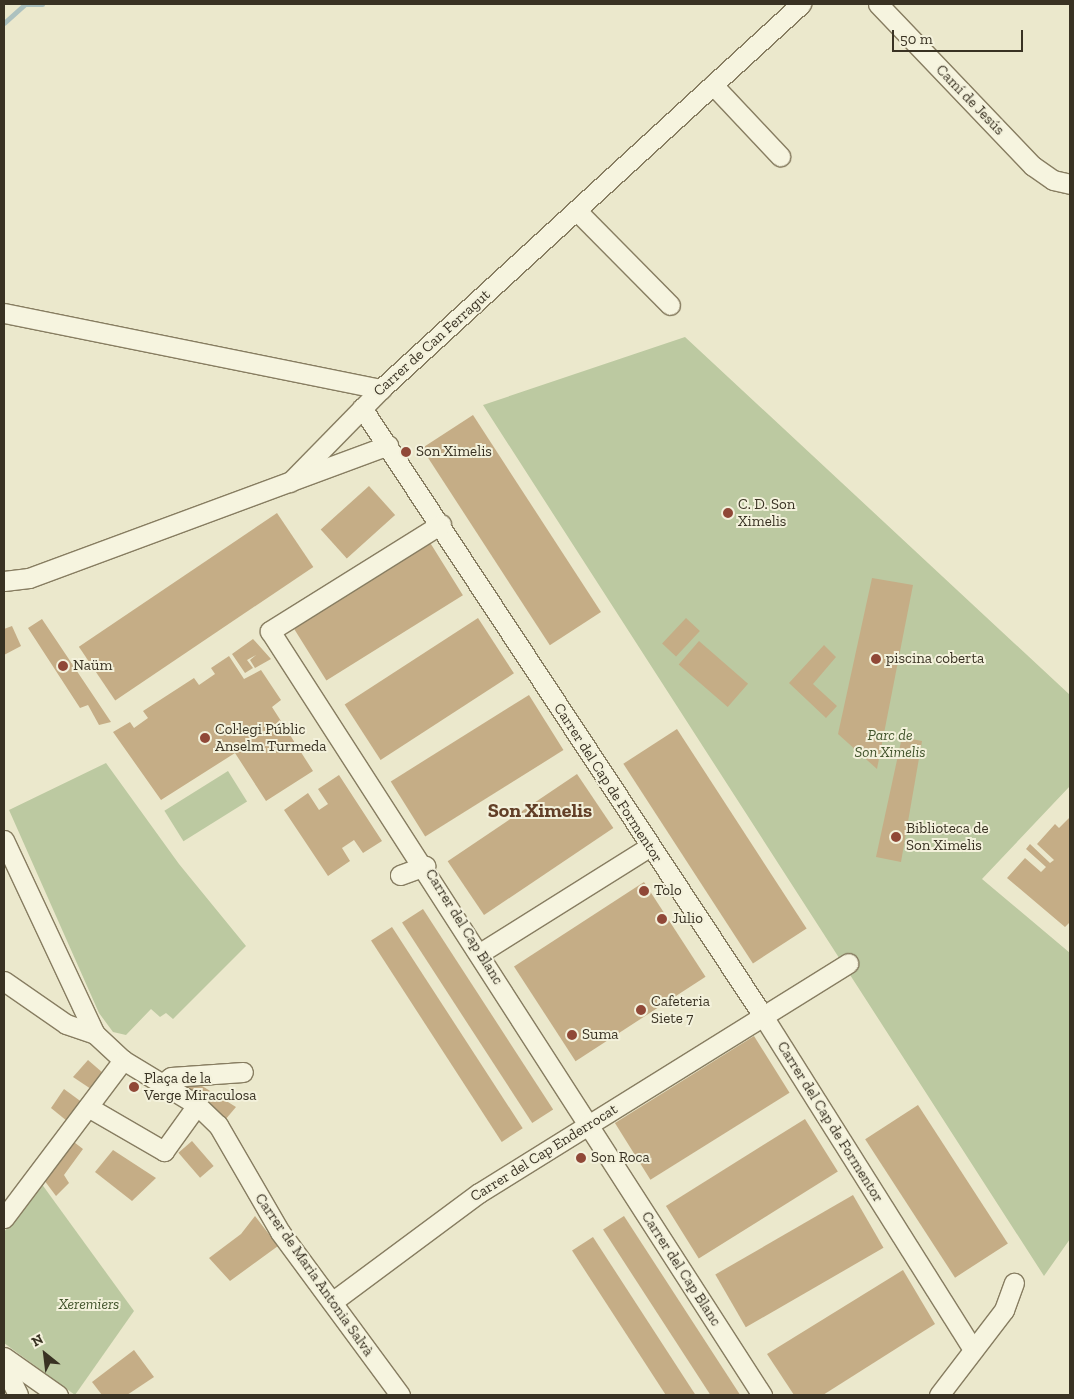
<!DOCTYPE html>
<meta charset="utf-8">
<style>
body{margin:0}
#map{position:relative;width:1074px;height:1399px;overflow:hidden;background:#ebe8cc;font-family:"Zilla Slab",serif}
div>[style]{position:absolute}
.green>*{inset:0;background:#bcc9a1;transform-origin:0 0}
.stream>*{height:5px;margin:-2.5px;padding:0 2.5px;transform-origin:2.5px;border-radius:2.5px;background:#acc1bf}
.building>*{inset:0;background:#c5ad86;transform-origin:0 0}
.roads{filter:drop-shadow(1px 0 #877d61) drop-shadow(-1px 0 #877d61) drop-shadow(0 1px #877d61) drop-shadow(0 -1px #877d61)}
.minor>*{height:19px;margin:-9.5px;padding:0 9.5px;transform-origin:9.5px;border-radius:9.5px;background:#f6f4df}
.dots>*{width:14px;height:14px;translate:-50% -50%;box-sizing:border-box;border:2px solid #f3f1db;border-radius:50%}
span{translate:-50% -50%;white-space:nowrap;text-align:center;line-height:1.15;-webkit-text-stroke:4px #f3f1db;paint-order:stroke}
.street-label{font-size:15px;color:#393223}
.poi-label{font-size:15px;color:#393223}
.left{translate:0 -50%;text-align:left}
.park-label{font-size:15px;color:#42542c;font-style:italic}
.district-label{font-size:20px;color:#623f27;font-weight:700}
.frame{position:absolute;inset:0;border:5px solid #393223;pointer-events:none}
.north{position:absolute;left:20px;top:1329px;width:50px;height:50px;-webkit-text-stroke:4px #f3f1db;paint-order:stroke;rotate:331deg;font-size:14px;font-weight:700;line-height:20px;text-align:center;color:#393223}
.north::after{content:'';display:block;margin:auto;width:18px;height:22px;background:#393223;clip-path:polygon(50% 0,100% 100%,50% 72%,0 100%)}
.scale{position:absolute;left:892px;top:30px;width:131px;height:22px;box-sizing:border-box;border:2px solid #393223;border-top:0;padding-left:6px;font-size:15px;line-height:18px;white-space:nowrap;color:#393223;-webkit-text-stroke:4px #f3f1db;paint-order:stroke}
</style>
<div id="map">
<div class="green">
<div style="clip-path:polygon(685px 337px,1070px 695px,1070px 786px,982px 879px,1070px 953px,1070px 1239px,1044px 1276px,483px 405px)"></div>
<div style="clip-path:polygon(106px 763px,179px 864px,246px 946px,173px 1019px,166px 1013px,160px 1017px,151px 1009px,126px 1035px,113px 1032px,99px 1013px,9px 810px)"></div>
<div style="left:228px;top:771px;width:36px;height:75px;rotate:58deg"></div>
<div style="clip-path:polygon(41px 1183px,134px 1311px,75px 1395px,4px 1343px,4px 1232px)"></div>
</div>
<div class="stream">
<div style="left:4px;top:23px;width:28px;rotate:-42deg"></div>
<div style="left:25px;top:4px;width:17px"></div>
</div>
<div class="building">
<div style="left:473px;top:415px;width:235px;height:61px;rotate:57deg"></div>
<div style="left:369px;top:486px;width:39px;height:65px;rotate:48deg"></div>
<div style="left:277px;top:513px;width:65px;height:239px;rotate:56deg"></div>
<div style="left:429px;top:541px;width:64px;height:161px;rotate:58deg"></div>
<div style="clip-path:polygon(872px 578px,913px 585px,877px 769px,838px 734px)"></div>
<div style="left:478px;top:618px;width:66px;height:159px;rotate:57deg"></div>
<div style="left:686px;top:618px;width:19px;height:35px;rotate:43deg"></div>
<div style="clip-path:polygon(42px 619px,111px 722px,99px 725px,88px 705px,80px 708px,28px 628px)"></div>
<div style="clip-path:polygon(12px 626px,21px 646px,4px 655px,4px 629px)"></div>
<div style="clip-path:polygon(253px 639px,271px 659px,255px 668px,250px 660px,256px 655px,247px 660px,253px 668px,245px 673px,232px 654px)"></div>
<div style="left:699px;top:641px;width:65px;height:31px;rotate:41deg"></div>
<div style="clip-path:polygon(824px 645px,836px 657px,813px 684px,837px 706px,826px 718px,789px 683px)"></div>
<div style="clip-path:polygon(229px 656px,244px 679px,261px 670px,281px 700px,272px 707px,313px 771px,266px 801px,235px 753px,161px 800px,113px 732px,130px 722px,134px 728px,148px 718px,143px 711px,194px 678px,199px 685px,215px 674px,211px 668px)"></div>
<div style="left:529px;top:695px;width:65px;height:163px;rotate:58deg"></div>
<div style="left:677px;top:729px;width:238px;height:64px;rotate:57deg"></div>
<div style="clip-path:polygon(902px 737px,922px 741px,901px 862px,876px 857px)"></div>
<div style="left:577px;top:774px;width:65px;height:156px;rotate:56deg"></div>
<div style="clip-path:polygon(339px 775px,382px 841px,363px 853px,354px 840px,342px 848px,350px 861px,328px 876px,284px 810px,308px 793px,319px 810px,328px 804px,318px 789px)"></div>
<div style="clip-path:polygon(1070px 817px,1070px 922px,1065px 927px,1007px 878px,1025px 858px,1041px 872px,1046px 867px,1026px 849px,1030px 844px,1050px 863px,1054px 860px,1037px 844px,1055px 824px,1059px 828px)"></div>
<div style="left:644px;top:882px;width:113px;height:155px;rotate:57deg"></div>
<div style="left:423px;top:909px;width:239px;height:25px;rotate:57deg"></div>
<div style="left:392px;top:927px;width:240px;height:25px;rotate:57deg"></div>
<div style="left:754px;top:1036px;width:67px;height:164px;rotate:58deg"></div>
<div style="clip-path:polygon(88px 1060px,103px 1073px,91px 1089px,73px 1077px)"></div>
<div style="clip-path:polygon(186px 1076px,236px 1107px,225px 1120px,177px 1086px)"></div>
<div style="clip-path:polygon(64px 1089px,83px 1103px,67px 1121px,51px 1108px)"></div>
<div style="left:918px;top:1105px;width:165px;height:63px;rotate:57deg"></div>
<div style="left:805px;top:1119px;width:62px;height:164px;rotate:58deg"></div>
<div style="clip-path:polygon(70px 1139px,83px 1149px,64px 1175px,69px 1183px,56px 1196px,41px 1176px)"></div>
<div style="left:192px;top:1141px;width:33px;height:18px;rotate:49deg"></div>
<div style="clip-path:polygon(113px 1150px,156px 1178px,132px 1201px,95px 1172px)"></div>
<div style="left:853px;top:1195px;width:61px;height:159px;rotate:60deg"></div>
<div style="clip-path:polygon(255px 1216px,278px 1246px,230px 1281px,209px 1258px,241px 1234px)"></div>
<div style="left:624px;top:1216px;width:213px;height:25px;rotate:57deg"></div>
<div style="left:593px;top:1237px;width:188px;height:25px;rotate:57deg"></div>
<div style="clip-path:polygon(903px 1270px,935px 1324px,823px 1395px,794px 1395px,767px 1354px)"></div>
<div style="clip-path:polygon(134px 1350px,154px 1377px,127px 1395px,102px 1395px,92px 1382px)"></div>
</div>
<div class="roads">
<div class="minor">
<div style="left:878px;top:4px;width:224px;rotate:46.3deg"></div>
<div style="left:1033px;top:166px;width:24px;rotate:35deg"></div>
<div style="left:1053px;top:180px;width:17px;rotate:13deg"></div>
<div style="left:713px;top:85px;width:98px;rotate:46.7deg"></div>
<div style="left:577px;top:211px;width:132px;rotate:45.3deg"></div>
<div style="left:4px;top:313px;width:385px;rotate:11.4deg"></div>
<div style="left:362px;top:408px;width:728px;rotate:56.59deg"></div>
<div style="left:763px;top:1016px;width:394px;rotate:57.8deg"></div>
<div style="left:290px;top:482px;width:130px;rotate:-45.6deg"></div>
<div style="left:381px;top:389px;width:570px;rotate:-42.51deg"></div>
<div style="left:441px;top:524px;width:202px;rotate:148deg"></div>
<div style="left:270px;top:631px;width:909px;rotate:57.22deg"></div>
<div style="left:4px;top:581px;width:25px;rotate:-7deg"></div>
<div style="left:29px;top:578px;width:383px;rotate:-20.3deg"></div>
<div style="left:4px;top:840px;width:214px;rotate:64.9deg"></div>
<div style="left:95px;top:1034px;width:38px;rotate:43deg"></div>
<div style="left:123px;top:1060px;width:87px;rotate:31.3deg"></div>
<div style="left:197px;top:1105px;width:29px;rotate:44deg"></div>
<div style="left:218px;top:1125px;width:124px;rotate:59.9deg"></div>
<div style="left:280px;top:1232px;width:202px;rotate:53.6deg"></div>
<div style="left:400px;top:875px;width:27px;rotate:-20deg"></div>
<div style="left:480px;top:953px;width:199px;rotate:-32.1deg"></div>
<div style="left:4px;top:981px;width:75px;rotate:34.7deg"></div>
<div style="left:66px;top:1024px;width:31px;rotate:19deg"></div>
<div style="left:162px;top:1084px;width:11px;rotate:-38deg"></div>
<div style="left:171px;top:1077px;width:72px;rotate:-4deg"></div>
<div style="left:88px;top:1107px;width:88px;rotate:30.1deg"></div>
<div style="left:164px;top:1151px;width:57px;rotate:-54.3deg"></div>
<div style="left:4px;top:1218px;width:198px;rotate:-53deg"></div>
<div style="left:332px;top:1302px;width:183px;rotate:-36.6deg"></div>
<div style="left:479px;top:1193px;width:435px;rotate:-31.9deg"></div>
<div style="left:4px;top:1357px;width:66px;rotate:35.1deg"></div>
<div style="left:4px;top:1366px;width:32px;rotate:64deg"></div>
<div style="left:939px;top:1395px;width:107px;rotate:-52.6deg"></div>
<div style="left:1004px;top:1310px;width:29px;rotate:-70deg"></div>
</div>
</div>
<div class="dots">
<div style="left:406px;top:452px;background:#904837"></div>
<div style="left:728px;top:513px;background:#904837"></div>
<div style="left:876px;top:659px;background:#904837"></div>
<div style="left:63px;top:666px;background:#904837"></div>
<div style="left:205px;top:738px;background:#904837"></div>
<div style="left:896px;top:837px;background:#904837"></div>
<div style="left:644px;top:891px;background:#904837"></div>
<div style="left:662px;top:919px;background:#904837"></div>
<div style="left:641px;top:1010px;background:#904837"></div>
<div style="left:572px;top:1035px;background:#904837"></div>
<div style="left:134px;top:1087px;background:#904837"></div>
<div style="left:581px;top:1158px;background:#904837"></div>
</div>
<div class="street-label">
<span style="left:970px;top:100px;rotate:46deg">Camí de Jesús</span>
<span style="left:432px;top:343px;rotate:-42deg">Carrer de Can Ferragut</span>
<span style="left:608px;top:783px;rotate:57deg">Carrer del Cap de Formentor</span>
<span style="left:464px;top:927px;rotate:58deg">Carrer del Cap Blanc</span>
<span style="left:830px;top:1122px;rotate:58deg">Carrer del Cap de Formentor</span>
<span style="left:544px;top:1153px;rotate:-32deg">Carrer del Cap Enderrocat</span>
<span style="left:681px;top:1269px;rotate:57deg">Carrer del Cap Blanc</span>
<span style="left:314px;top:1275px;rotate:55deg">Carrer de Maria Antonia Salvà</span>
</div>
<div class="poi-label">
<span class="left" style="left:416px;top:452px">Son Ximelis</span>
<span class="left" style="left:738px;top:513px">C. D. Son<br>Ximelis</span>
<span class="left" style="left:886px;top:659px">piscina coberta</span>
<span class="left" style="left:73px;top:666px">Naüm</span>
<span class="left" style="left:215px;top:738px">Col·legi Públic<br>Anselm Turmeda</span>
<span class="left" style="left:906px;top:837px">Biblioteca de<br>Son Ximelis</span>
<span class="left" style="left:654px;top:891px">Tolo</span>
<span class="left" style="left:672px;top:919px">Julio</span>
<span class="left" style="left:651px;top:1010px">Cafeteria<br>Siete 7</span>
<span class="left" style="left:582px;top:1035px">Suma</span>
<span class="left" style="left:144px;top:1087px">Plaça de la<br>Verge Miraculosa</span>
<span class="left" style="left:591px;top:1158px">Son Roca</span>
</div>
<div class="park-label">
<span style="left:890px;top:744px">Parc de<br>Son Ximelis</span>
<span style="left:89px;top:1305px">Xeremiers</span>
</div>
<div class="district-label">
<span style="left:540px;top:810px">Son Ximelis</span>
</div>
<div class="frame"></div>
<div class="north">N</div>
<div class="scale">50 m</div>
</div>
